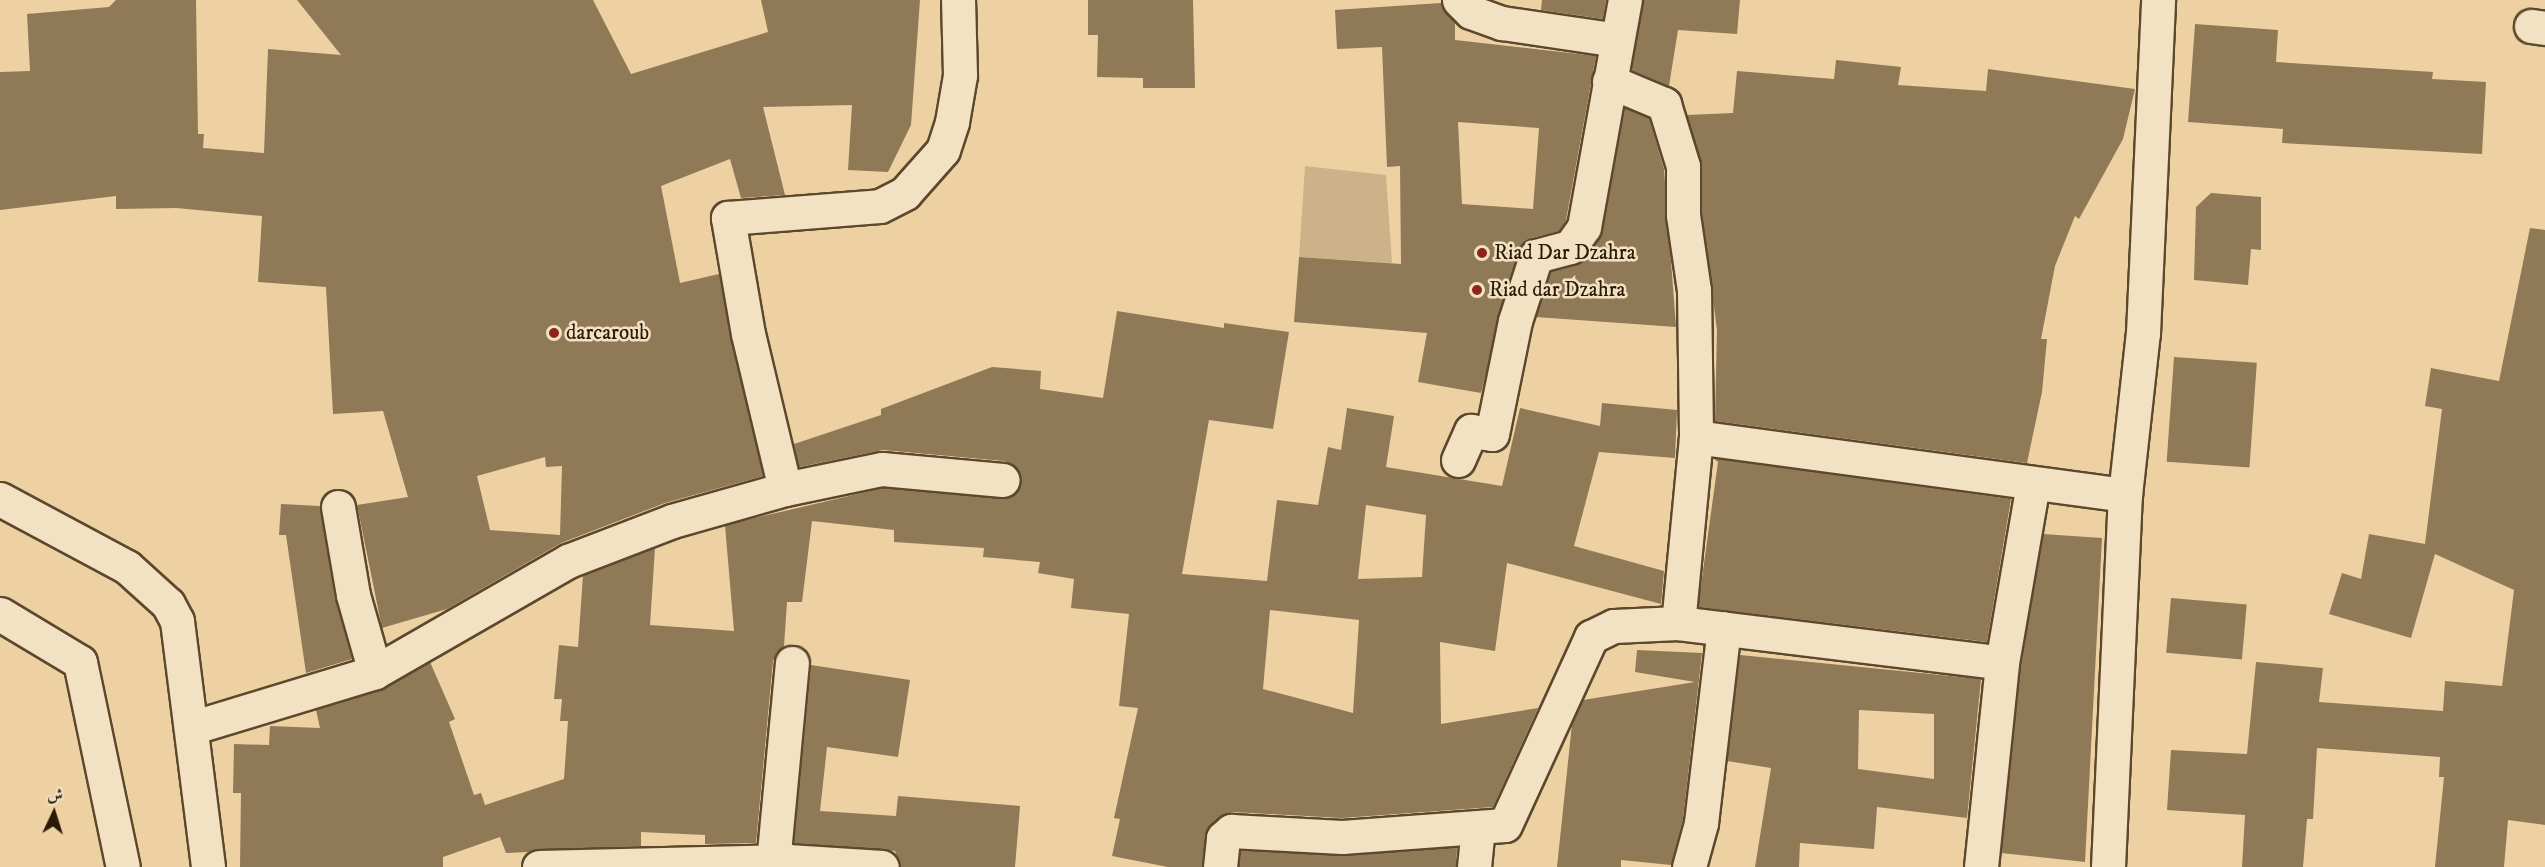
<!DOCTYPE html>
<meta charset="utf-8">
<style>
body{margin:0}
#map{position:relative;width:2545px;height:867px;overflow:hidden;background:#edd1a3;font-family:"IM FELL DW Pica",Amiri,serif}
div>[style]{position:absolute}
.green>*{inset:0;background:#ccb288}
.building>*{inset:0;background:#907957;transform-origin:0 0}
.roads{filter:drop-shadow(2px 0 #5c482c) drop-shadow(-2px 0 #5c482c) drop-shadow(0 2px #5c482c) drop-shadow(0 -2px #5c482c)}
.street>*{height:33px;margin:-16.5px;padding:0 16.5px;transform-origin:16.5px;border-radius:16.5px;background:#f3e1c3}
.dots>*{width:16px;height:16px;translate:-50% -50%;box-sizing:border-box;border:3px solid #f3e1c3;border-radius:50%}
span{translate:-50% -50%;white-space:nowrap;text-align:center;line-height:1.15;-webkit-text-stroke:5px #f3e1c3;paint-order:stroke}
.poi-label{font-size:21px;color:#2b1a05}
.left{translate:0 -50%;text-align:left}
.north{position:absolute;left:24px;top:783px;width:60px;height:60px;-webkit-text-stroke:4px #f3e1c3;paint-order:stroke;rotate:4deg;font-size:16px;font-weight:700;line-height:24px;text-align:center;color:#2b1a05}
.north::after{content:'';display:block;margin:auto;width:21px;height:27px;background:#2b1a05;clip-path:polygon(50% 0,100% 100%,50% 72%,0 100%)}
</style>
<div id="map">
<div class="green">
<div style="clip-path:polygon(1305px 166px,1386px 175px,1392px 263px,1299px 257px)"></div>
</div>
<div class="building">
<div style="clip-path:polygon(evenodd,116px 0,196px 0,198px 134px,204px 134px,203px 148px,264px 153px,268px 49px,341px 55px,297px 0,593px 0,631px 74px,768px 32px,761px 0,920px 0,911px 125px,888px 172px,848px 170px,852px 105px,763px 107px,785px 195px,741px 198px,730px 159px,661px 186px,680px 283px,719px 274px,763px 476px,665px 503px,561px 543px,447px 609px,382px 628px,357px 505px,408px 497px,383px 411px,333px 414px,326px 287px,258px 282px,262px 216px,176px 208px,116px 209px,116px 196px,0 210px,0 72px,30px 71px,27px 14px,109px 7px,116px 0,545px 457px,546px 467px,562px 466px,560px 535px,490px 530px,477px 476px,545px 457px)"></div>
<div style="clip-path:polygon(1088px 0,1193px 0,1195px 88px,1143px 88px,1143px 78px,1097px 77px,1098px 35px,1088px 35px)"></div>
<div style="clip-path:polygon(1542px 0,1606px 0,1603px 19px,1541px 10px)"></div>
<div style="clip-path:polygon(1643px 0,1740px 0,1737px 34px,1678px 30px,1669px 86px,1631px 70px)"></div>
<div style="clip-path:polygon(evenodd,1441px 3px,1455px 23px,1455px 40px,1596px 56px,1566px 220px,1559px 231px,1531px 238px,1518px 250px,1481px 393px,1418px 382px,1427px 333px,1294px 322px,1299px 257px,1401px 264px,1400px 166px,1387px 167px,1382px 47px,1337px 49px,1335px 10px,1441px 3px,1458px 122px,1539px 128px,1533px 209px,1462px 204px,1458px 122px)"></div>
<div style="clip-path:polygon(2195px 24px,2278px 30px,2276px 62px,2433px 72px,2432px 79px,2486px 82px,2482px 154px,2282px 143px,2283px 129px,2188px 122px)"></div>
<div style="clip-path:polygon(1836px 60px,1901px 67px,1898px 85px,1986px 91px,1988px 69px,2135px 89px,2123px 139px,2079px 219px,2075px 216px,2055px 266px,2041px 339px,2047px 339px,2042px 392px,2027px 463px,1715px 421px,1717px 330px,1702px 214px,1702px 166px,1687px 115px,1733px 113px,1737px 71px,1834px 79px)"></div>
<div style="clip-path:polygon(1625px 108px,1649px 118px,1664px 169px,1676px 327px,1536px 317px,1551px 272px,1585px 258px,1600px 237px)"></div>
<div style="clip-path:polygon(2211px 193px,2261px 197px,2261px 250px,2251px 249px,2248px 285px,2194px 280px,2196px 207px)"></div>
<div style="clip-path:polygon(2530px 228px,2545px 230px,2545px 825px,2508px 820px,2504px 867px,2435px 867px,2444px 777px,2439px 777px,2440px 757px,2317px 748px,2313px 819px,2307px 819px,2303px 867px,2242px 867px,2245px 815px,2167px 810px,2171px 750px,2247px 754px,2256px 662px,2323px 668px,2319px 702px,2443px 711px,2445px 681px,2502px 686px,2514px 590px,2435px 554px,2411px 638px,2329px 614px,2342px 573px,2361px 579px,2369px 534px,2425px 544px,2442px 409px,2425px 406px,2431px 368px,2499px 381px)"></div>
<div style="clip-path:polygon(evenodd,1117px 311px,1224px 328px,1224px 323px,1289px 332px,1273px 429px,1209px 420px,1182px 574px,1267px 581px,1277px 500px,1318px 505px,1328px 447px,1341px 450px,1347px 408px,1394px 416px,1386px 467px,1502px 486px,1520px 408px,1600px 426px,1602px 403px,1677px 410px,1675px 458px,1599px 452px,1574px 546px,1664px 571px,1661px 604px,1507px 563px,1495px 651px,1440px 642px,1441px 724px,1538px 708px,1493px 807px,1342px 818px,1232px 812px,1210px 825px,1202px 867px,1168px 867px,1112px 856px,1120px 819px,1114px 818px,1138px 708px,1119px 706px,1129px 614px,1071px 608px,1074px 579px,1038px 573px,1040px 562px,983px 557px,984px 548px,894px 542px,894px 530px,812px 521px,802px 602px,787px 602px,784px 646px,773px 661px,756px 843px,705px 844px,705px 835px,641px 832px,641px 846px,506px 853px,500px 837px,443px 857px,443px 867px,240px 867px,241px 793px,233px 793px,234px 744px,269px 745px,270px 726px,320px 728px,316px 710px,381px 690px,430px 662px,455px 719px,449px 722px,474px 795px,481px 793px,485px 805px,564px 779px,568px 721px,560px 721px,562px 699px,554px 699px,559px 645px,578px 647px,583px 575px,655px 548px,650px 625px,734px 631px,725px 525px,883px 488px,1010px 497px,1018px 490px,1019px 473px,1004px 461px,883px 450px,799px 467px,794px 444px,881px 415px,881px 409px,992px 367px,1041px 371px,1040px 389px,1103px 398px,1117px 311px,1366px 505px,1426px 515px,1422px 577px,1358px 579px,1366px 505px,1117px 311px,1270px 610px,1359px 620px,1353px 713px,1263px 689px,1270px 610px)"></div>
<div style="left:2174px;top:357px;width:83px;height:105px;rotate:4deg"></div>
<div style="clip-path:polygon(1713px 458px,2011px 499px,1987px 642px,1698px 607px,1718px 462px)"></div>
<div style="clip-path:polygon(281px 504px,320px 506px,335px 598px,352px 659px,306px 673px,286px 535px,279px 535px)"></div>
<div style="clip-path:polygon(2043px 534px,2102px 538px,2085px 862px,2001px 853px,2021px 666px)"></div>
<div style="left:2171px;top:598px;width:76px;height:55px;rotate:5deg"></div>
<div style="clip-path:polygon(1637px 650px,1702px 653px,1683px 819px,1671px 865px,1621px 860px,1621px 867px,1557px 867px,1572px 724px,1583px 700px,1695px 682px,1635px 672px)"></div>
<div style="clip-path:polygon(evenodd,1740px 655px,1981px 679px,1967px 818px,1877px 807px,1874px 849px,1800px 843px,1799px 867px,1755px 867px,1771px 768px,1727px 761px,1740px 655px,1859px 710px,1934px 714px,1934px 779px,1858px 769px,1859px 710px)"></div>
<div style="clip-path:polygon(811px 665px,910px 680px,898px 757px,827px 747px,820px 811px,896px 816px,898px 796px,1020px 806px,1015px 867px,901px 867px,895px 851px,794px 843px)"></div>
<div style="clip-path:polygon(1457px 847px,1456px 867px,1239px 867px,1241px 850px,1343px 856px)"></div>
</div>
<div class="roads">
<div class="street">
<div style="left:1459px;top:0;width:17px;rotate:45deg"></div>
<div style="left:1471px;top:12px;width:33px;rotate:20deg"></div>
<div style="left:1502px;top:23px;width:116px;rotate:8.4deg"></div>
<div style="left:2531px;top:26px;width:14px;rotate:8deg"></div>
<div style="left:1609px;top:81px;width:60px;rotate:22.7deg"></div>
<div style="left:1664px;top:104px;width:65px;rotate:73deg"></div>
<div style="left:1683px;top:166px;width:49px;rotate:90deg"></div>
<div style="left:1683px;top:215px;width:76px;rotate:81.7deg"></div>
<div style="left:1694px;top:290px;width:147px;rotate:89.2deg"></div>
<div style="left:1696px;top:437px;width:187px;rotate:95.5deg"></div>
<div style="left:1696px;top:437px;width:433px;rotate:7.7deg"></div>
<div style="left:1458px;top:460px;width:32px;rotate:-66deg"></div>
<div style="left:1471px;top:431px;width:21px;rotate:8deg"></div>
<div style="left:1492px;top:434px;width:115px;rotate:-78.5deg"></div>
<div style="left:1515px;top:321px;width:68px;rotate:-72.1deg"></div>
<div style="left:1536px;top:256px;width:35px;rotate:-15deg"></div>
<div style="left:1570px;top:247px;width:24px;rotate:-55deg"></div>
<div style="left:1584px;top:227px;width:231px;rotate:-79.8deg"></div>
<div style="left:785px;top:489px;width:99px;rotate:-11.7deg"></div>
<div style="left:882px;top:469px;width:121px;rotate:5.2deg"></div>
<div style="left:0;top:499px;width:144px;rotate:28.2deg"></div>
<div style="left:127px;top:567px;width:55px;rotate:42.1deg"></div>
<div style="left:168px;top:604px;width:19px;rotate:62deg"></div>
<div style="left:177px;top:621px;width:248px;rotate:82.8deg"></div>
<div style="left:338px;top:507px;width:89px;rotate:80.3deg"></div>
<div style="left:353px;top:595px;width:80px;rotate:74.1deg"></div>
<div style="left:0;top:614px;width:93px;rotate:31deg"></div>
<div style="left:80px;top:662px;width:209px;rotate:78.2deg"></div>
<div style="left:191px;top:728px;width:192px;rotate:-16.9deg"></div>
<div style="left:375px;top:672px;width:223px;rotate:-29.9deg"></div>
<div style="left:568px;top:561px;width:111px;rotate:-21deg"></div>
<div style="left:672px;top:521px;width:117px;rotate:-15.8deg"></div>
<div style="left:785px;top:489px;width:159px;rotate:-103.4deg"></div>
<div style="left:748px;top:334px;width:118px;rotate:-99.8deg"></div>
<div style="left:728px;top:218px;width:152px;rotate:-4.5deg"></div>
<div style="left:880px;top:206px;width:28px;rotate:-27deg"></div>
<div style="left:905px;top:193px;width:57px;rotate:-48.5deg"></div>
<div style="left:943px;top:150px;width:29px;rotate:-72deg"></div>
<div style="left:952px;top:122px;width:48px;rotate:-80.3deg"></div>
<div style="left:960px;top:75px;width:75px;rotate:-91.5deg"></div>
<div style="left:773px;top:863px;width:201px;rotate:-84.6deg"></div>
<div style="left:539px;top:867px;width:249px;rotate:-1.4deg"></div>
<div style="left:788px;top:861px;width:94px;rotate:3.7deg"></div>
<div style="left:1220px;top:867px;width:29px;rotate:-84deg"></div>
<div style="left:1223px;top:838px;width:11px;rotate:-41deg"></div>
<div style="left:1231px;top:831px;width:111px;rotate:3.1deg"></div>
<div style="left:1342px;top:837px;width:163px;rotate:-4.2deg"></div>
<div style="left:1505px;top:825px;width:207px;rotate:-65.4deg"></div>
<div style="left:1591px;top:637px;width:25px;rotate:-26deg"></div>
<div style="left:1614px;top:626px;width:64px;rotate:-2.7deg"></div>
<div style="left:1678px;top:623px;width:326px;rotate:7deg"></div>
<div style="left:1474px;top:867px;width:40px;rotate:-84.3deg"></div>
<div style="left:1689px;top:867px;width:46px;rotate:-74.7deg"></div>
<div style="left:1701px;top:823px;width:196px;rotate:-83.3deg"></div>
<div style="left:1981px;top:867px;width:205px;rotate:-84.1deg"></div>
<div style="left:2002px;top:663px;width:182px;rotate:-80.2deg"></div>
<div style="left:2108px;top:867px;width:372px;rotate:-87.4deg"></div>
<div style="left:2125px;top:495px;width:163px;rotate:-83.7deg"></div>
<div style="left:2143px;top:333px;width:333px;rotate:-87.4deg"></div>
</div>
</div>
<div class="dots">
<div style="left:1482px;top:253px;background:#8f2418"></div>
<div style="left:1477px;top:290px;background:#8f2418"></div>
<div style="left:554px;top:333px;background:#8f2418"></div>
</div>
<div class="poi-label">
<span class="left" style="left:1494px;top:253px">Riad Dar Dzahra</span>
<span class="left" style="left:1489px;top:290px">Riad dar Dzahra</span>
<span class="left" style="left:566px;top:333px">darcaroub</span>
</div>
<div class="north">ش</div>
</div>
